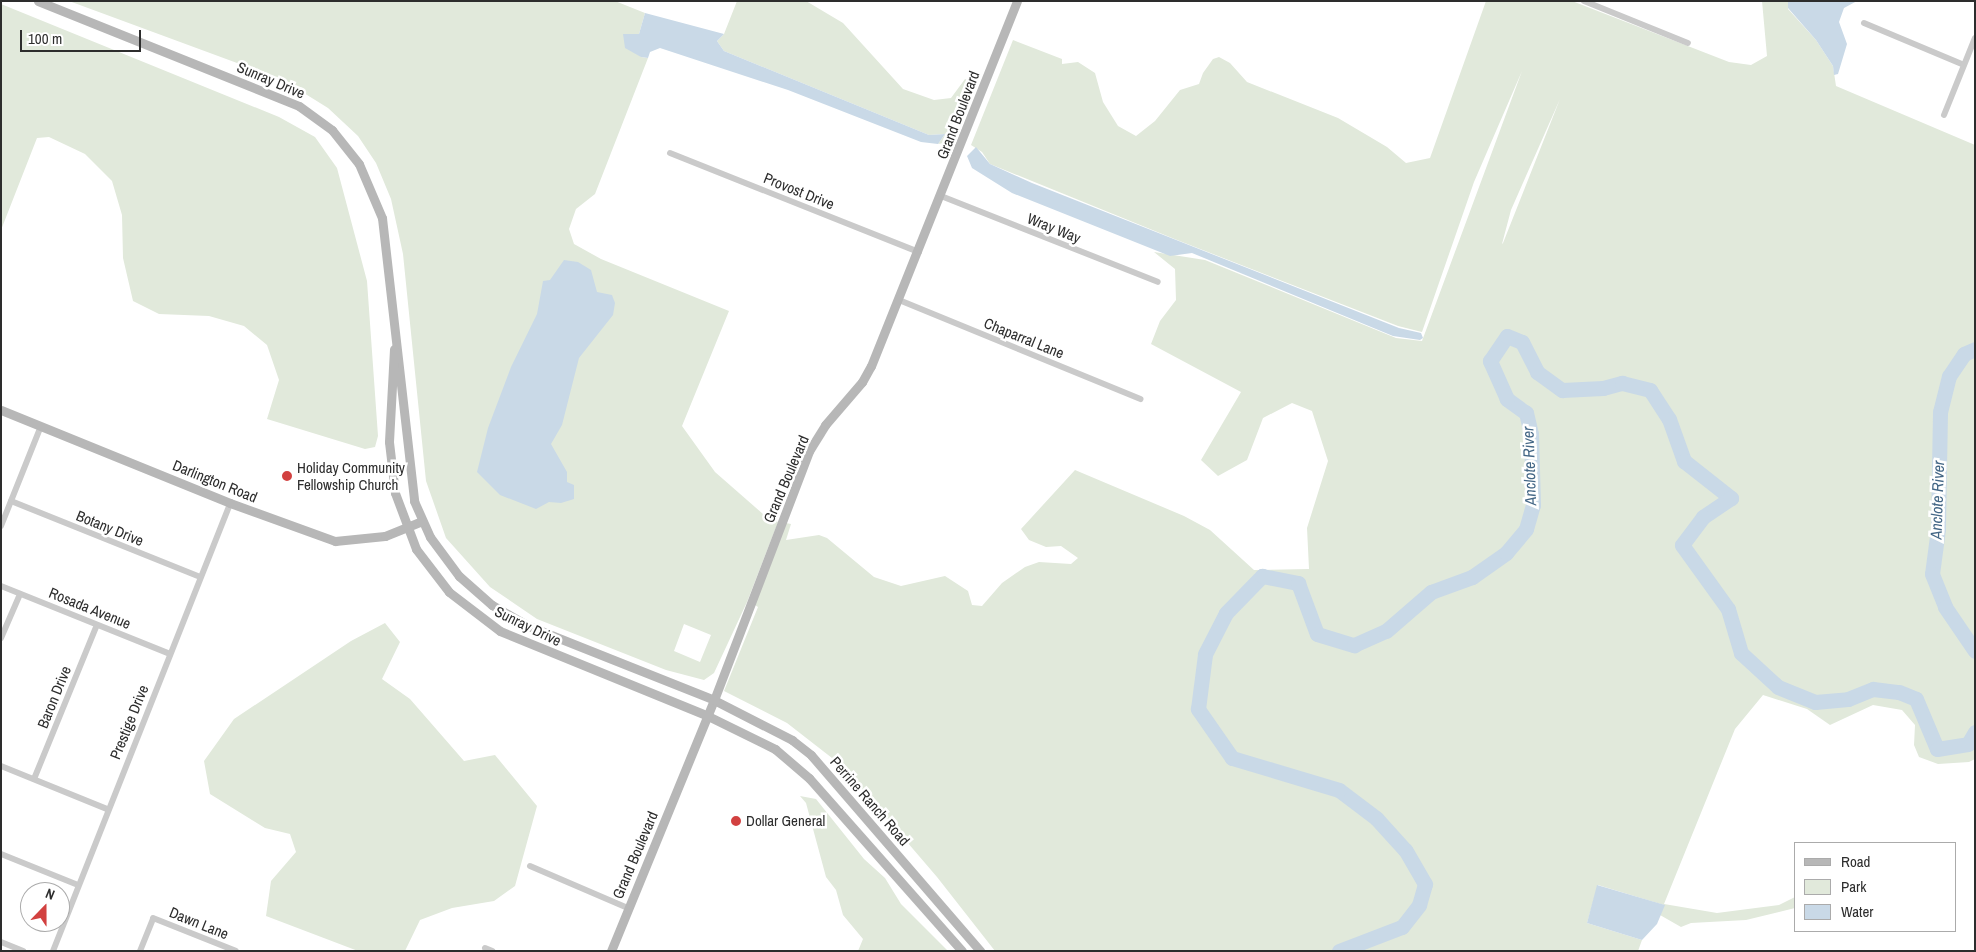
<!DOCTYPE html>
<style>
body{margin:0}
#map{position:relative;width:1976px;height:952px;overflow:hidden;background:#fff;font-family:"Archivo Narrow",sans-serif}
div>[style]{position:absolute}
.green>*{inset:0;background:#e1e9db}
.water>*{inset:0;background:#c9d9e7}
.river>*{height:15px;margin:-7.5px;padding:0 7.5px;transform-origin:7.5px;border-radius:7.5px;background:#c9d9e7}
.street>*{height:6px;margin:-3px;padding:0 3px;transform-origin:3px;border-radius:3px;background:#cacaca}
.secondary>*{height:9px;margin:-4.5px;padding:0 4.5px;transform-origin:4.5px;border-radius:4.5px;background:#b7b7b7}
.dots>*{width:14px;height:14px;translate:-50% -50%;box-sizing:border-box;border:2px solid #fff;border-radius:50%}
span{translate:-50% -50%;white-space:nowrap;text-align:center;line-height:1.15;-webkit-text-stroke:5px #fff;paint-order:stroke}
.street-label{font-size:15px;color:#2d2d2d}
.poi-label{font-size:15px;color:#2d2d2d}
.left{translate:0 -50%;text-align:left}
.water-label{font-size:16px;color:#446786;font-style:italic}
.frame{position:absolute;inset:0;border:2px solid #2d2d2d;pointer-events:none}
.legend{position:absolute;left:1794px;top:842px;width:162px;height:90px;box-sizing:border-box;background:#fff;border:1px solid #ababab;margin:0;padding:6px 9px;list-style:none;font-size:15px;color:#2d2d2d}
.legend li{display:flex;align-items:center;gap:10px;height:25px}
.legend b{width:25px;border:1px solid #ababab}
.north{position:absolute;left:20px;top:882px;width:50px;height:50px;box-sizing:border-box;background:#fff;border:1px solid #ababab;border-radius:50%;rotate:22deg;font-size:14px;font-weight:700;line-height:20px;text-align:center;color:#2d2d2d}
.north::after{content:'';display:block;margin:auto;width:18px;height:22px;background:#d24140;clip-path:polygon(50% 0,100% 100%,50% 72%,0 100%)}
.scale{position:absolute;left:20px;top:30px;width:121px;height:22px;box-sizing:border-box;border:2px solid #2d2d2d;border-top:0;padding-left:6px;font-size:15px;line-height:18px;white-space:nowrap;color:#2d2d2d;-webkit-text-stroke:4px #fff;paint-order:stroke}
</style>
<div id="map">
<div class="green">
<div style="clip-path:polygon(evenodd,69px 1px,615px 1px,645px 13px,639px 34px,629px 36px,641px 57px,648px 58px,595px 194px,576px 209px,569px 229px,574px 244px,601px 259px,729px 311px,682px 426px,715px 472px,763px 514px,778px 522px,747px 602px,714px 673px,704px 680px,666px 670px,537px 619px,490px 587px,446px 538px,426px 481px,403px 254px,391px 199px,376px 163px,358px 136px,328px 108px,283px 80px,69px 1px,684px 624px,711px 635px,700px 662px,674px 651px,684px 624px)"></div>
<div style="clip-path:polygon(737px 1px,806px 1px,843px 23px,903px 89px,934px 100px,951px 98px,965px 79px,971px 81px,945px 143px,938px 144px,945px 134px,929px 135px,724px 51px,717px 41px,724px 34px)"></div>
<div style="clip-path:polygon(evenodd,1486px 1px,1572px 1px,1729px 62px,1751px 65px,1767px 56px,1762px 1px,1788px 1px,1788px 9px,1816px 40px,1833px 66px,1836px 86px,1975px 145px,1975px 759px,1969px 762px,1938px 764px,1919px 757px,1914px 745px,1915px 725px,1902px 710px,1873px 705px,1830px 725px,1807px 709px,1763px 695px,1735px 729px,1664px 904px,1717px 913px,1779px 905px,1795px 897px,1795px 908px,1746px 920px,1691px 923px,1681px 927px,1660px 915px,1664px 905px,1598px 885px,1587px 923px,1642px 940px,1638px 951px,995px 951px,937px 877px,841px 765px,787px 723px,724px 691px,758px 607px,755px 605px,786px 523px,791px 524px,786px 540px,819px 535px,827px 538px,874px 577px,901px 586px,945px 576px,968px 591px,972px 605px,982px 606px,1002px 583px,1025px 567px,1039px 562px,1071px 564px,1078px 558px,1061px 546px,1046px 547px,1029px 540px,1021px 529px,1075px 470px,1184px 516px,1210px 530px,1254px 570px,1309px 569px,1307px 528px,1328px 461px,1312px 411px,1292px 403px,1263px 418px,1247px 460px,1218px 476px,1201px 460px,1241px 392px,1151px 344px,1160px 321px,1176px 300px,1175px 269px,1154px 252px,1205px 260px,1396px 338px,1422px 341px,1522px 71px,1474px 182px,1422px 332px,1398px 326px,1177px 240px,990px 164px,982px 152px,971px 145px,1013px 40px,1062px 59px,1062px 64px,1078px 62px,1095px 73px,1103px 102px,1118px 126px,1136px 136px,1155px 121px,1180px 90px,1199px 84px,1203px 73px,1213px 59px,1219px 57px,1230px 63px,1247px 82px,1338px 118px,1387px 147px,1406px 163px,1430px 158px,1486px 1px,1560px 99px,1503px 243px,1502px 244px,1511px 210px,1560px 99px)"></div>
<div style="clip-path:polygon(1px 4px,279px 117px,315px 137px,337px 168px,367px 281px,378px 436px,375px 447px,365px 449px,267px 419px,279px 380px,267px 345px,244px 326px,209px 316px,159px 314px,133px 301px,123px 258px,122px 215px,112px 181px,85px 154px,49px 137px,37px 138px,1px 230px)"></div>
<div style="clip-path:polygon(385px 623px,400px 642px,382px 679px,410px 699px,464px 761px,495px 755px,537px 806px,515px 886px,494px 901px,452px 908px,420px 920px,405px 951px,358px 951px,266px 916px,271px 881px,296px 852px,290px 834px,265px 828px,210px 794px,204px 761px,234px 719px,351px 641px)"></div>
<div style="clip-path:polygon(800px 796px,816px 799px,864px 859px,885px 878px,901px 904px,948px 951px,858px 951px,863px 939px,843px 915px,836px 890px,826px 877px,806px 803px)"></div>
</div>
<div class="water">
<div style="clip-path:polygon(1788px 1px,1857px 1px,1844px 8px,1839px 22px,1847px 44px,1838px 74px,1834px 75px,1833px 66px,1816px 40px,1788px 8px)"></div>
<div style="clip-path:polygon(645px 13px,724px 34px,717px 41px,724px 51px,929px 135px,945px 134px,938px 144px,921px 142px,788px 90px,660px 48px,650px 52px,648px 58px,641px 57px,625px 48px,623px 34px,639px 34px)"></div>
<div style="clip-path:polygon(976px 147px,990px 164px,1032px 183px,1399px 328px,1421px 333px,1423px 338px,1420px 340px,1393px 336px,1192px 253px,1170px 256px,1012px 193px,972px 168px,967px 156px)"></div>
<div style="clip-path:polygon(564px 260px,578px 262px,591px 270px,597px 292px,612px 295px,615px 303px,613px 315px,579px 358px,562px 425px,551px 444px,567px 472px,567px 482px,574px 485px,574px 499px,561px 503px,549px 502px,536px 509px,500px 495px,477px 472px,488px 428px,511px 367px,537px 314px,543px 281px,550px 280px)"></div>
<div style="clip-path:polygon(1597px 885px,1665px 905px,1657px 924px,1642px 940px,1587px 923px)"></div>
</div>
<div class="river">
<div style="left:1975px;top:349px;width:12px;rotate:156deg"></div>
<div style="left:1964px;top:354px;width:27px;rotate:124deg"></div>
<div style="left:1949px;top:376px;width:37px;rotate:104deg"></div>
<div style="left:1940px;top:412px;width:117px;rotate:91deg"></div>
<div style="left:1938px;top:529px;width:45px;rotate:97.6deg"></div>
<div style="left:1932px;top:574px;width:35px;rotate:68deg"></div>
<div style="left:1945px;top:607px;width:53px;rotate:55.7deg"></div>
<div style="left:1339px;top:951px;width:67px;rotate:-20.9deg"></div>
<div style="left:1402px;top:927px;width:28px;rotate:-52deg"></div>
<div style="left:1419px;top:905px;width:22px;rotate:-74deg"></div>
<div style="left:1425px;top:884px;width:39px;rotate:-120deg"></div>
<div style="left:1405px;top:850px;width:43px;rotate:-132.2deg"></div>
<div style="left:1376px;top:818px;width:46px;rotate:-142.9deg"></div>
<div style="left:1339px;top:790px;width:112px;rotate:-163.3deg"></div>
<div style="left:1232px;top:758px;width:60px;rotate:-124.8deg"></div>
<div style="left:1198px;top:709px;width:55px;rotate:-82.7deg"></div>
<div style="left:1205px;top:654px;width:46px;rotate:-62.9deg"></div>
<div style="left:1226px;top:613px;width:52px;rotate:-45.8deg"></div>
<div style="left:1262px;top:576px;width:37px;rotate:11deg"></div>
<div style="left:1298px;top:583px;width:54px;rotate:69.6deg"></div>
<div style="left:1317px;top:634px;width:39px;rotate:17deg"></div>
<div style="left:1354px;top:645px;width:35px;rotate:-24deg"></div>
<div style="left:1386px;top:631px;width:60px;rotate:-40.9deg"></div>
<div style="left:1431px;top:592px;width:44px;rotate:-20.1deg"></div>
<div style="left:1472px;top:577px;width:42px;rotate:-35.2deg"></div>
<div style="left:1506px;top:553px;width:31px;rotate:-50deg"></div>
<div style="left:1526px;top:529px;width:25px;rotate:-74deg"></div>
<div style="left:1533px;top:505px;width:71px;rotate:-91.6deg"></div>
<div style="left:1531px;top:434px;width:22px;rotate:-103deg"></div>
<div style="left:1526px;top:413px;width:24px;rotate:-144deg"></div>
<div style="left:1507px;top:399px;width:42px;rotate:-114.1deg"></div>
<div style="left:1490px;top:361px;width:30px;rotate:-56deg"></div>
<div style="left:1507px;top:336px;width:16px;rotate:22deg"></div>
<div style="left:1522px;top:342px;width:34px;rotate:63deg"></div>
<div style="left:1537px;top:372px;width:31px;rotate:36deg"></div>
<div style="left:1562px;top:390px;width:41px;rotate:-2.8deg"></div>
<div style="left:1603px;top:388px;width:20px;rotate:-15deg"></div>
<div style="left:1622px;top:383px;width:29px;rotate:14deg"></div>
<div style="left:1650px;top:390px;width:35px;rotate:57deg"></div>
<div style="left:1669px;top:419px;width:45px;rotate:70.3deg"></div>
<div style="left:1684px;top:461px;width:60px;rotate:38.2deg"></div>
<div style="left:1731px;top:498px;width:34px;rotate:146deg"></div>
<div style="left:1703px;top:517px;width:35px;rotate:127deg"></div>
<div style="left:1682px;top:545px;width:79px;rotate:54.3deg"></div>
<div style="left:1728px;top:609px;width:46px;rotate:73.5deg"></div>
<div style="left:1741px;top:653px;width:50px;rotate:42.6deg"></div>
<div style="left:1778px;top:687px;width:40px;rotate:22deg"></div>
<div style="left:1815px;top:702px;width:33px;rotate:-5deg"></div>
<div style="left:1848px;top:699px;width:27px;rotate:-22deg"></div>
<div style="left:1873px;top:689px;width:26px;rotate:7deg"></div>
<div style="left:1899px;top:692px;width:18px;rotate:22deg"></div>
<div style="left:1916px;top:699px;width:54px;rotate:67.2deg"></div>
<div style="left:1937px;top:749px;width:31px;rotate:-9deg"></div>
<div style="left:1968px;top:744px;width:14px;rotate:-60deg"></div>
</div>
<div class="street">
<div style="left:1584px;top:1px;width:112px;rotate:22deg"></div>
<div style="left:1864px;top:23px;width:108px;rotate:22.8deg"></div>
<div style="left:1944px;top:115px;width:83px;rotate:-68.1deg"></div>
<div style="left:670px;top:153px;width:268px;rotate:21.7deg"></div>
<div style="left:941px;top:196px;width:233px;rotate:21.6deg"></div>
<div style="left:899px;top:300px;width:261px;rotate:22.3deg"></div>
<div style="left:11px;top:501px;width:204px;rotate:21.9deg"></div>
<div style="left:1px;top:526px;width:108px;rotate:-68.2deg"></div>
<div style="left:1px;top:586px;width:182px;rotate:21.9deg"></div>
<div style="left:1px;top:638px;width:48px;rotate:-66.6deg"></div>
<div style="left:1px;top:766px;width:114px;rotate:22.1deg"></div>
<div style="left:34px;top:779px;width:166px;rotate:-67.8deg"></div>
<div style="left:1px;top:854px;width:83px;rotate:21.9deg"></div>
<div style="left:530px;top:866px;width:107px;rotate:23.2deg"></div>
<div style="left:1px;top:942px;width:24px;rotate:22deg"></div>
<div style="left:485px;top:948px;width:8px;rotate:23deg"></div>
<div style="left:53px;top:951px;width:482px;rotate:-68.4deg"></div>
<div style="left:140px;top:951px;width:35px;rotate:-68deg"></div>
<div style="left:153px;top:918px;width:89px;rotate:21.7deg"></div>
</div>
<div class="secondary">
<div style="left:38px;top:1px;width:281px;rotate:21.9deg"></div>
<div style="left:299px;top:106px;width:41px;rotate:36deg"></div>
<div style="left:332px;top:130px;width:43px;rotate:51.5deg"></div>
<div style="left:359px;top:164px;width:59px;rotate:66.9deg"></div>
<div style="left:382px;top:218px;width:285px;rotate:83.5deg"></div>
<div style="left:414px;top:501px;width:39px;rotate:66deg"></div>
<div style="left:430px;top:537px;width:49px;rotate:53.4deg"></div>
<div style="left:459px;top:576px;width:44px;rotate:41.3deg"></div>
<div style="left:492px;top:605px;width:39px;rotate:30deg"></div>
<div style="left:526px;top:625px;width:202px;rotate:21.7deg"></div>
<div style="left:714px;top:700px;width:88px;rotate:27.1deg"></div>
<div style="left:792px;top:740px;width:24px;rotate:38deg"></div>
<div style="left:811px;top:755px;width:259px;rotate:49.2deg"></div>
<div style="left:394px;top:349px;width:93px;rotate:93.1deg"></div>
<div style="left:389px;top:442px;width:51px;rotate:83.3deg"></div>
<div style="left:395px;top:493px;width:60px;rotate:69.4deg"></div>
<div style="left:416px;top:549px;width:54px;rotate:52.5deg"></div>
<div style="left:449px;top:592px;width:64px;rotate:37.4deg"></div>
<div style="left:500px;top:631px;width:225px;rotate:22.2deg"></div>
<div style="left:708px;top:716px;width:75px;rotate:26.2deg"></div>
<div style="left:775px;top:749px;width:45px;rotate:40.5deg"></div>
<div style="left:809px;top:778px;width:231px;rotate:48.5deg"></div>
<div style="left:1px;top:410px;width:247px;rotate:22.1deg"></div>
<div style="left:230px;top:503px;width:112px;rotate:19.9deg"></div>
<div style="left:335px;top:541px;width:50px;rotate:-5.7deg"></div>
<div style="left:385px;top:536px;width:40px;rotate:-22deg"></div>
<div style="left:611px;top:951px;width:271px;rotate:-67.7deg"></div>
<div style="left:714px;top:700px;width:267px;rotate:-69.1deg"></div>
<div style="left:809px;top:451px;width:31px;rotate:-58deg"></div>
<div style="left:825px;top:425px;width:57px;rotate:-49.3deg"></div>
<div style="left:862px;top:382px;width:18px;rotate:-61deg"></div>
<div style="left:871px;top:366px;width:393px;rotate:-68.2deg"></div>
</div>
<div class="dots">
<div style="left:287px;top:476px;background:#d24140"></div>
<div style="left:736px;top:821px;background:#d24140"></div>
</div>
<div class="street-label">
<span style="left:271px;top:80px;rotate:23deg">Sunray Drive</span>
<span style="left:958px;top:115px;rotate:-69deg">Grand Boulevard</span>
<span style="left:799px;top:191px;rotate:22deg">Provost Drive</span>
<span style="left:1054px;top:228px;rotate:22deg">Wray Way</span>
<span style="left:1024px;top:338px;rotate:22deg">Chaparral Lane</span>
<span style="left:786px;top:479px;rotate:-67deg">Grand Boulevard</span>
<span style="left:215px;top:481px;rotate:22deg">Darlington Road</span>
<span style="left:110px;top:528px;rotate:22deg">Botany Drive</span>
<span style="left:90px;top:608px;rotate:22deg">Rosada Avenue</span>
<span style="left:528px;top:626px;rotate:26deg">Sunray Drive</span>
<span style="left:54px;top:697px;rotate:-68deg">Baron Drive</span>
<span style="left:129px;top:722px;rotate:-68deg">Prestige Drive</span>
<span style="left:870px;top:801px;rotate:49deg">Perrine Ranch Road</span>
<span style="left:635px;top:855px;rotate:-67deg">Grand Boulevard</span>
<span style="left:199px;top:923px;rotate:22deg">Dawn Lane</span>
</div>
<div class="poi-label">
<span class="left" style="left:297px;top:476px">Holiday Community<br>Fellowship Church</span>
<span class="left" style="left:746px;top:821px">Dollar General</span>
</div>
<div class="water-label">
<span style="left:1529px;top:466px;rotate:-92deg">Anclote River</span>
<span style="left:1937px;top:500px;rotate:-88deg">Anclote River</span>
</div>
<div class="frame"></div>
<ul class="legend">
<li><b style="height:6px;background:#b7b7b7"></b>Road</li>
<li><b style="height:14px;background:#e1e9db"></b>Park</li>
<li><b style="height:14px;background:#c9d9e7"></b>Water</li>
</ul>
<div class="north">N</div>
<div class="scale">100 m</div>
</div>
